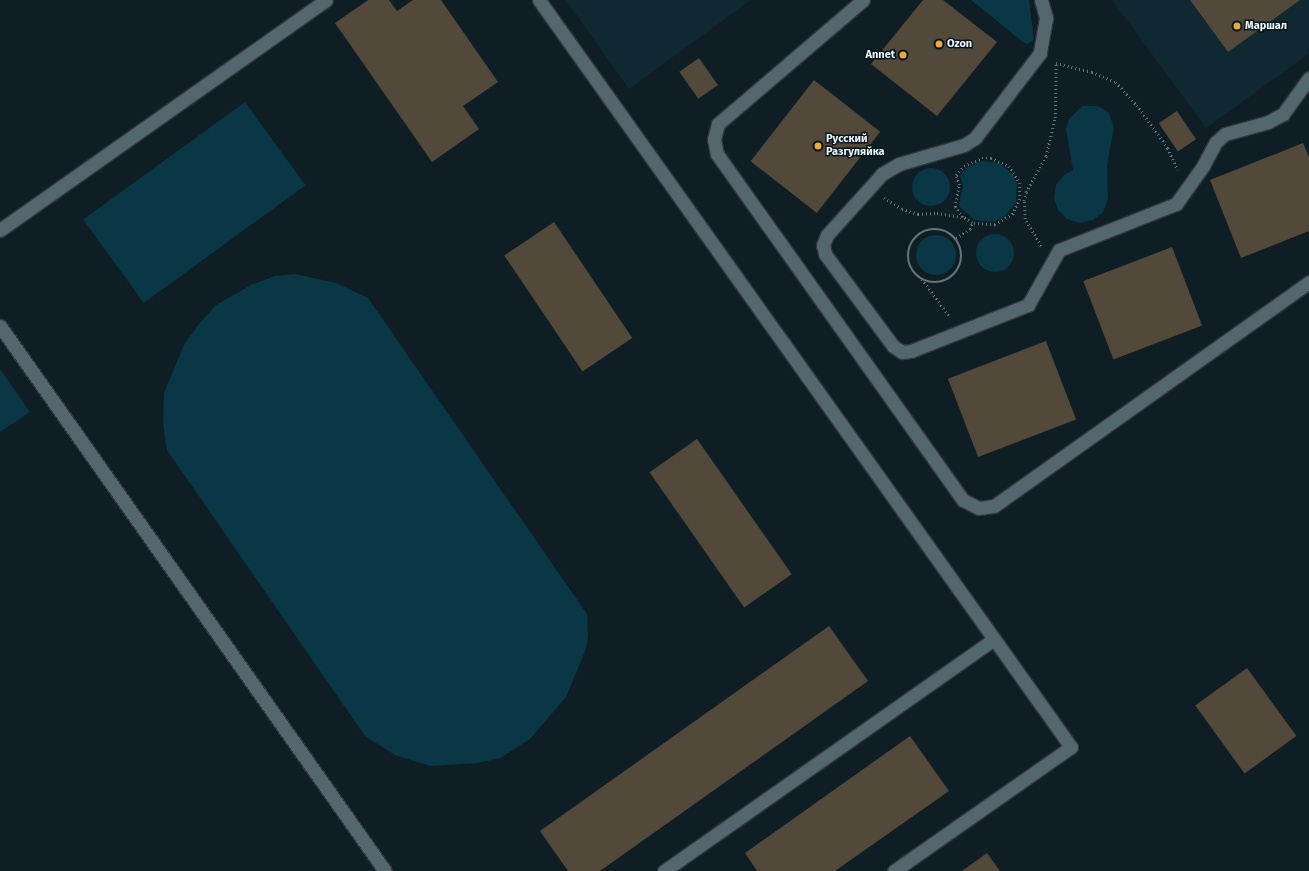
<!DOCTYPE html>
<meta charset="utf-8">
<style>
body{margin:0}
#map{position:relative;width:1309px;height:871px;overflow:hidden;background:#0e1e24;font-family:"Fira Sans",sans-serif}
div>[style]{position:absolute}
.built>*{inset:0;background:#0f2831}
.green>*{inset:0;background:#093745;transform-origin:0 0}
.round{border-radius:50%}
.building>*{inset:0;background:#52493b;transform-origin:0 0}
.path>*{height:2.5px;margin-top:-1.25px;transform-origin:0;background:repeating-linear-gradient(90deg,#67757a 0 1px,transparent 0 4px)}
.path>.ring{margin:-1.25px;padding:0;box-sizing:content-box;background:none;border:2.5px solid #67757a;border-radius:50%}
.roads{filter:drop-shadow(1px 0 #2f383d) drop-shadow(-1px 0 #2f383d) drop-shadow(0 1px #2f383d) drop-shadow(0 -1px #2f383d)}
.lane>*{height:13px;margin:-6.5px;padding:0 6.5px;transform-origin:6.5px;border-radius:6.5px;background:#54676e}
.dots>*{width:11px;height:11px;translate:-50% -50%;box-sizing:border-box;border:2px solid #05151b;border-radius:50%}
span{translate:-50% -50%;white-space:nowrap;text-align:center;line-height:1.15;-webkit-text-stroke:3px #05151b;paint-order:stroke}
.poi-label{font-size:11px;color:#ecf7fb;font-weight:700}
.left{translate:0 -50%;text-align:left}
.right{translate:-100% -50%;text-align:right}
</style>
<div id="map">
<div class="built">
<div style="clip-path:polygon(566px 0,751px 0,629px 89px)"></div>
<div style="clip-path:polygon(1112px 0,1309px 0,1309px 54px,1206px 128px)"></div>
</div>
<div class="green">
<div style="clip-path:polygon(971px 0,1029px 0,1034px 40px,1027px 44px,1023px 42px)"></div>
<div style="left:245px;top:102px;width:103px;height:200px;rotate:54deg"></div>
<div style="clip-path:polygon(1082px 106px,1098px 106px,1109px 113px,1114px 128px,1107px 165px,1108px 199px,1103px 212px,1093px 220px,1080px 223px,1067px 219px,1058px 210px,1054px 198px,1056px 185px,1064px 175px,1073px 170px,1066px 129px,1069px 119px)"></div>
<div style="clip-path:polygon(982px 161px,999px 163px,1013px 175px,1017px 184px,1016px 203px,1003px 218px,994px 222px,974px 220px,959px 206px,963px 185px,960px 176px,966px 168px)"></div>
<div class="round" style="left:912px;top:168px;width:38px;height:38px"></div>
<div class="round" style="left:976px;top:234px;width:38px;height:38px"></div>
<div class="round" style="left:916px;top:235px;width:40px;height:40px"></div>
<div style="clip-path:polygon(295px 274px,336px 283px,368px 298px,587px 614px,588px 636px,586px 649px,566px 697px,530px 739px,500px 758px,478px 763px,430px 766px,395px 755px,365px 736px,167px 450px,163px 423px,164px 393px,184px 345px,198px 325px,216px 305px,253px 284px,275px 276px)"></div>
<div style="clip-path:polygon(0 369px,30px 412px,0 432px)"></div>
</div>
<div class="building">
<div style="clip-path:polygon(368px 0,389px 0,397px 11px,413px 0,441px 0,498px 82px,463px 106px,479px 129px,432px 162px,335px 23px)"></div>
<div style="clip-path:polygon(923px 0,943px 0,997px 42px,937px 116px,871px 64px)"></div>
<div style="clip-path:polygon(1190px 0,1300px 0,1228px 52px)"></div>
<div style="left:699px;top:58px;width:33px;height:24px;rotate:55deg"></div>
<div style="left:814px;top:80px;width:84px;height:103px;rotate:38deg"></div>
<div style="left:1177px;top:111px;width:34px;height:22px;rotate:56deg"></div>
<div style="clip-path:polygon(1303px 143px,1309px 157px,1309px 231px,1241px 258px,1210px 180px)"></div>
<div style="left:554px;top:222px;width:140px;height:60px;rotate:56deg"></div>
<div style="left:1172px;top:247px;width:84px;height:95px;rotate:69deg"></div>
<div style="left:1046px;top:341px;width:84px;height:105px;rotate:69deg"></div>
<div style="left:697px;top:439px;width:165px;height:58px;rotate:55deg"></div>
<div style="clip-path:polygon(829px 626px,868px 681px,600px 871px,568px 871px,540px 831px)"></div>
<div style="left:1247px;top:668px;width:84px;height:64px;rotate:54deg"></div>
<div style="clip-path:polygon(910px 736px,949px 791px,835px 871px,757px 871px,745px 853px)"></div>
<div style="clip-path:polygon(987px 853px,1000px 871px,962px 871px)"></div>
</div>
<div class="path">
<div style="left:1056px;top:63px;width:37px;rotate:14deg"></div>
<div style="left:1092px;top:72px;width:26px;rotate:23deg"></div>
<div style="left:1116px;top:82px;width:31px;rotate:48deg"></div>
<div style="left:1137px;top:105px;width:53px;rotate:54.2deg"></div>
<div style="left:1168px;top:148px;width:24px;rotate:66deg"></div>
<div style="left:982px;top:158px;width:9px"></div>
<div style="left:991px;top:158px;width:20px;rotate:24deg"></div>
<div style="left:1009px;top:166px;width:20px;rotate:57deg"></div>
<div style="left:1020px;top:183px;width:16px;rotate:90deg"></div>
<div style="left:1020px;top:199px;width:17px;rotate:115deg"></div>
<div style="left:1013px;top:214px;width:21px;rotate:149deg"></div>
<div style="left:995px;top:225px;width:23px;rotate:-175deg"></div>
<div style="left:972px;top:223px;width:11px;rotate:-146deg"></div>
<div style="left:963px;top:217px;width:13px;rotate:-129deg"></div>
<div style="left:955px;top:207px;width:22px;rotate:-80deg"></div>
<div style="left:959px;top:185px;width:10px;rotate:-107deg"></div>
<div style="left:956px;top:175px;width:12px;rotate:-48deg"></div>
<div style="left:964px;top:166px;width:20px;rotate:-24deg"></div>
<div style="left:884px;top:198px;width:21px;rotate:31deg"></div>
<div style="left:902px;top:209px;width:17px;rotate:17deg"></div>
<div style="left:918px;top:214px;width:19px;rotate:-3deg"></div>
<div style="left:937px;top:213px;width:25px;rotate:9deg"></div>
<div class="ring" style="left:908px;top:229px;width:51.5px;height:51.5px"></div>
<div style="left:956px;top:238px;width:17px;rotate:-33deg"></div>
<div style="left:970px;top:229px;width:6px;rotate:-72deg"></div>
<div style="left:1041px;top:246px;width:31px;rotate:-121deg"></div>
<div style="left:1025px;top:219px;width:18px;rotate:-93deg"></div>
<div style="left:1024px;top:201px;width:9px;rotate:-77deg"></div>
<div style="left:1026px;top:192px;width:41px;rotate:-60.9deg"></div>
<div style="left:1046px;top:156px;width:39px;rotate:-77deg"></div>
<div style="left:1055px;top:118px;width:56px;rotate:-89deg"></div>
<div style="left:922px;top:279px;width:47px;rotate:53.6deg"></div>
</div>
<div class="roads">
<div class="lane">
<div style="left:539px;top:0;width:917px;rotate:54.54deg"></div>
<div style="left:1071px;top:747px;width:216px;rotate:145deg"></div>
<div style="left:863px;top:0;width:191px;rotate:139.5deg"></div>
<div style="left:718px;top:124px;width:16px;rotate:105deg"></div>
<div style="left:714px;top:139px;width:15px;rotate:79deg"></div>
<div style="left:717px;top:154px;width:425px;rotate:54.6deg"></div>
<div style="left:963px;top:500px;width:18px;rotate:27deg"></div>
<div style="left:979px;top:508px;width:15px;rotate:-8deg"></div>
<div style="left:994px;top:506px;width:387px;rotate:-35.4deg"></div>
<div style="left:1041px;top:0;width:19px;rotate:74deg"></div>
<div style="left:1046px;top:18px;width:36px;rotate:100deg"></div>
<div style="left:1040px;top:53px;width:107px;rotate:127.4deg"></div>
<div style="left:975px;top:138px;width:13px;rotate:148deg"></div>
<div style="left:964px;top:145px;width:68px;rotate:163.7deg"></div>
<div style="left:899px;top:164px;width:20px;rotate:150deg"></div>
<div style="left:882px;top:174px;width:82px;rotate:132deg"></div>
<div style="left:827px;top:235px;width:11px;rotate:112deg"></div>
<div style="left:823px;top:245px;width:9px;rotate:77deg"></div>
<div style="left:825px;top:254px;width:114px;rotate:53.5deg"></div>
<div style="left:893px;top:346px;width:11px;rotate:34deg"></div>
<div style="left:902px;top:352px;width:9px;rotate:-6deg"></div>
<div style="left:911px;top:351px;width:126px;rotate:-21.5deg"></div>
<div style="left:1028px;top:305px;width:63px;rotate:-60.6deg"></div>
<div style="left:1059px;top:250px;width:126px;rotate:-21.5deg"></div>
<div style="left:1176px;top:204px;width:47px;rotate:-54.6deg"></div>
<div style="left:1203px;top:166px;width:27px;rotate:-62deg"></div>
<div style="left:1216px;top:142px;width:12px;rotate:-42deg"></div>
<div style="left:1225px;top:134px;width:45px;rotate:-15.6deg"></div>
<div style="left:1268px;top:122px;width:17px;rotate:-28deg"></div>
<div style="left:1283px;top:114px;width:44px;rotate:-54.2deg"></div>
<div style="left:0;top:230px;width:399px;rotate:-35.2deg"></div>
<div style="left:0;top:326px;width:667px;rotate:54.76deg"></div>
<div style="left:664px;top:871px;width:403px;rotate:-35.1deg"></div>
</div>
</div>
<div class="dots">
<div style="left:1237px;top:26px;background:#ebaa39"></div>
<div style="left:939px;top:44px;background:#ebaa39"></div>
<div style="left:903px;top:55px;background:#ebaa39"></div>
<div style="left:818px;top:146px;background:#ebaa39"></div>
</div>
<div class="poi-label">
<span class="left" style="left:1245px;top:26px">Маршал</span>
<span class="left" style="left:947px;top:44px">Ozon</span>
<span class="right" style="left:895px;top:55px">Annet</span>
<span class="left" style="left:826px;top:146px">Русский<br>Разгуляйка</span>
</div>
</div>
